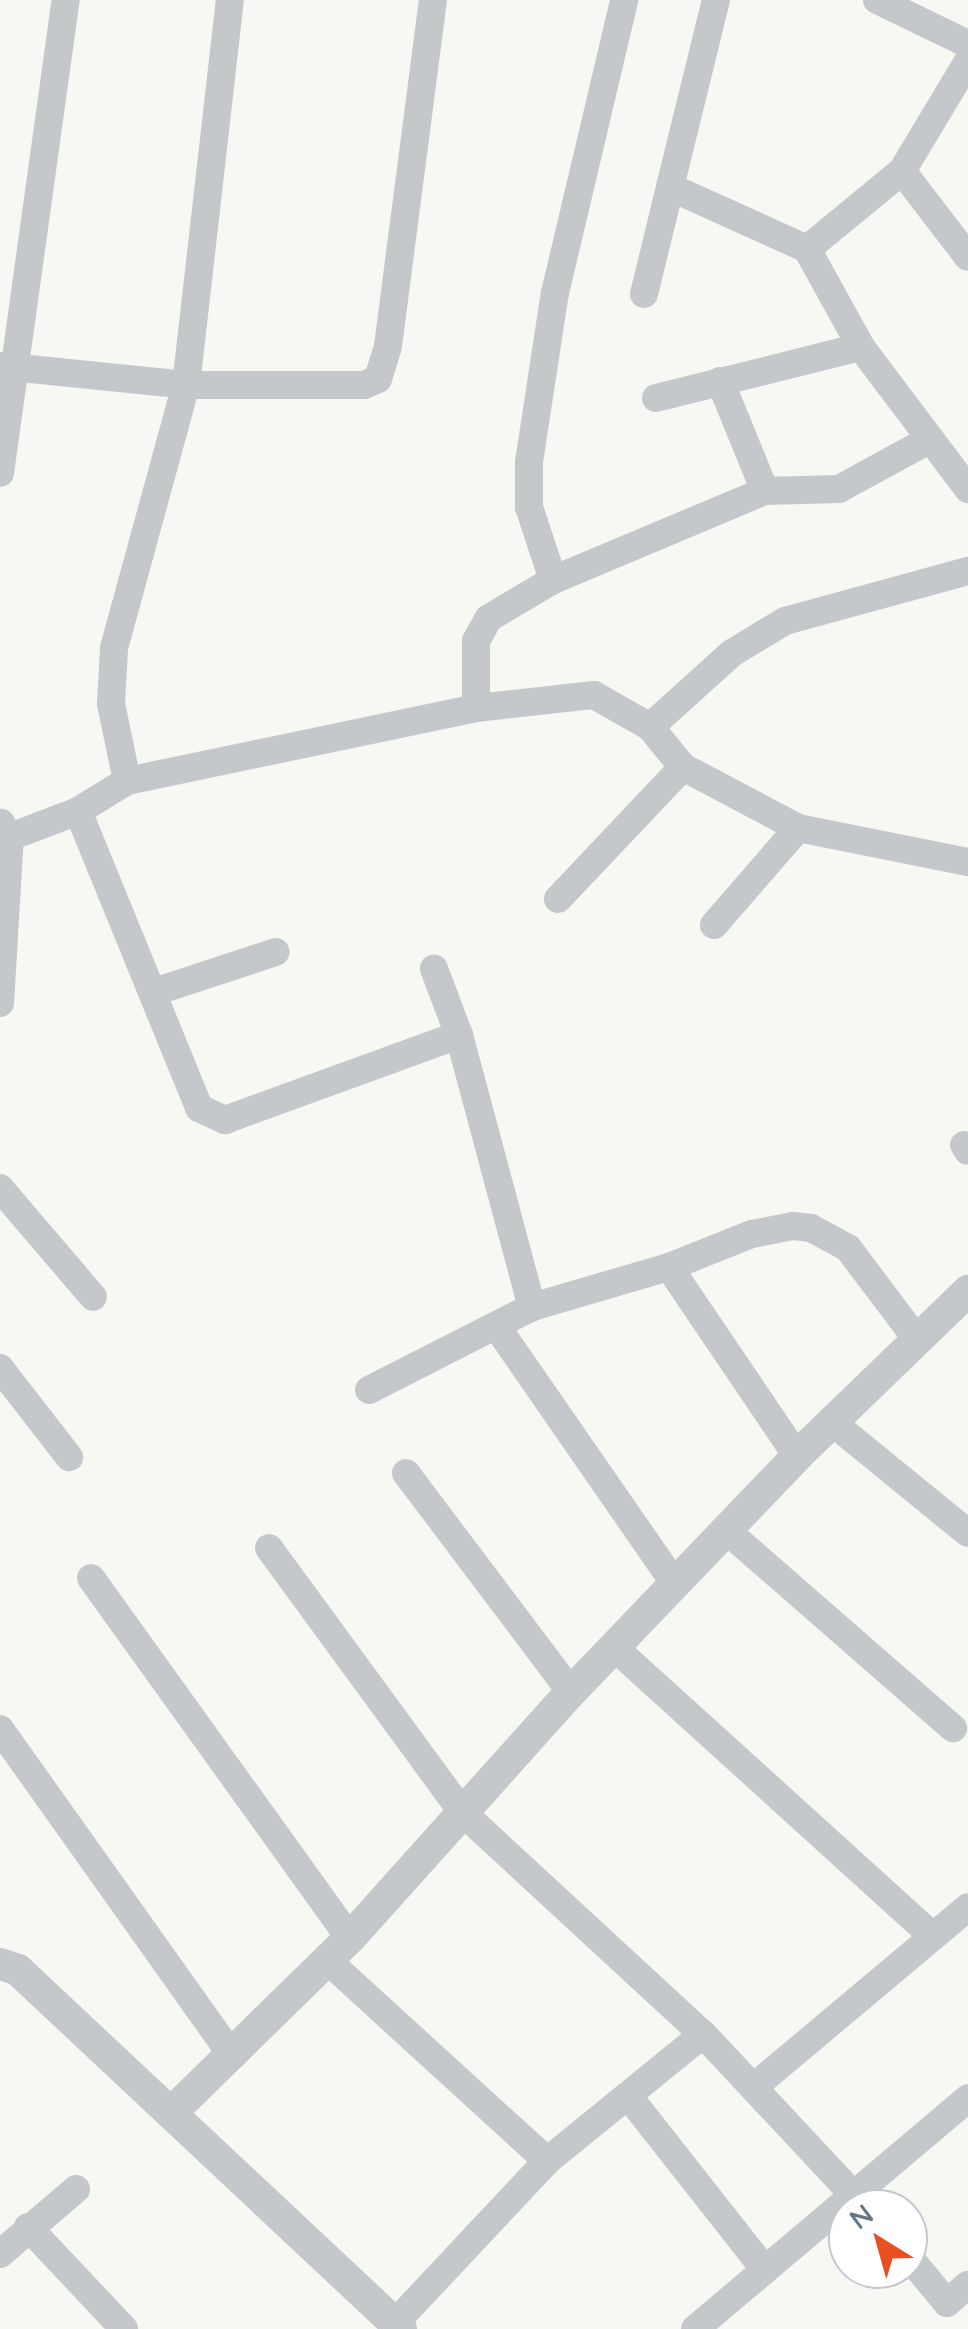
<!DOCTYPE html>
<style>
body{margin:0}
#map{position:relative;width:968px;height:2329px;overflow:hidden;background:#f7f7f3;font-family:Quicksand,sans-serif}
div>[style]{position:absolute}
.minor>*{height:28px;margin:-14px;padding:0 14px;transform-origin:14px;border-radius:14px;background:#c4c8cb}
.tertiary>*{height:32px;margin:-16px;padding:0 16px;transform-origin:16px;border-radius:16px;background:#c4c8cb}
span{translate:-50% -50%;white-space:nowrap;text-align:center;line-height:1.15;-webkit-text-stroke:10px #fff;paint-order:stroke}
.north{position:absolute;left:828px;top:2189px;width:100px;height:100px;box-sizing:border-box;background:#fff;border:2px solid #c1c9ce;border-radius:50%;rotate:323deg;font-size:28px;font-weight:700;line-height:40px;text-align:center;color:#657785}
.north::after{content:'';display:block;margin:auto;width:35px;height:45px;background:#e84f21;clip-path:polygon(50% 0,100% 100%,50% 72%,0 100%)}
</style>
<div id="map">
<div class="minor">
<div style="left:877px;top:0;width:101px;rotate:25.8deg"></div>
<div style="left:902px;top:171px;width:108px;rotate:52.5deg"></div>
<div style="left:670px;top:187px;width:193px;rotate:-76.2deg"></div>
<div style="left:807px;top:249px;width:123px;rotate:-39.4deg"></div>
<div style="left:902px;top:171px;width:128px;rotate:-59deg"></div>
<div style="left:644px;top:294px;width:110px;rotate:-76.3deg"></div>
<div style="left:670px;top:187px;width:150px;rotate:24.3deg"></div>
<div style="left:807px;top:249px;width:112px;rotate:61.1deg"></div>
<div style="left:861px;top:347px;width:178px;rotate:53deg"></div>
<div style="left:0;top:366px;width:187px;rotate:5.8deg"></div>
<div style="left:186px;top:385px;width:178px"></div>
<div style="left:364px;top:385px;width:15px;rotate:-23deg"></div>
<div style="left:378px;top:379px;width:34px;rotate:-73deg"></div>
<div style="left:388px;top:346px;width:349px;rotate:-82.6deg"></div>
<div style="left:720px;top:381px;width:119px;rotate:67.8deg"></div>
<div style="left:656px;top:398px;width:211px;rotate:-14deg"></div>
<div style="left:0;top:473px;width:478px;rotate:-82.1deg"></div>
<div style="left:553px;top:580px;width:77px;rotate:-108.2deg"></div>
<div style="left:529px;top:507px;width:45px;rotate:-90deg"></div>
<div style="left:529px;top:462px;width:171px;rotate:-81.3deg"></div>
<div style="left:555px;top:293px;width:301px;rotate:-76.7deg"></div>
<div style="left:476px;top:708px;width:67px;rotate:-90deg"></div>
<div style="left:476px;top:641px;width:26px;rotate:-61deg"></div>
<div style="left:489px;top:618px;width:74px;rotate:-30.7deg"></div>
<div style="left:553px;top:580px;width:230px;rotate:-22.8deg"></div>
<div style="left:765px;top:491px;width:74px;rotate:-1.5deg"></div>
<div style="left:839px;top:489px;width:100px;rotate:-28.6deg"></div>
<div style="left:650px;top:727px;width:110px;rotate:-42.1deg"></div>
<div style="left:732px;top:653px;width:62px;rotate:-31.1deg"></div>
<div style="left:785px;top:621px;width:190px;rotate:-15.3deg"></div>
<div style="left:127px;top:781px;width:79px;rotate:-101.7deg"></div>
<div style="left:111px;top:704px;width:56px;rotate:-86.9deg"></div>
<div style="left:114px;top:648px;width:273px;rotate:-74.7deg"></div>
<div style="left:186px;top:385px;width:388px;rotate:-83.5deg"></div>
<div style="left:78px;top:811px;width:321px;rotate:67.8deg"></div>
<div style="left:199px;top:1108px;width:29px;rotate:25deg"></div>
<div style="left:225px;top:1120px;width:249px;rotate:-20deg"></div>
<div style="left:459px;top:1035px;width:71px;rotate:-110.7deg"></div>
<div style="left:10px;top:837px;width:73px;rotate:-20.9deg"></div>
<div style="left:78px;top:811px;width:57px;rotate:-31.5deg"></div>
<div style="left:127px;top:781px;width:357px;rotate:-11.8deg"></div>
<div style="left:476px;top:708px;width:119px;rotate:-6.3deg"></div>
<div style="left:594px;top:695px;width:64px;rotate:29.7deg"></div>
<div style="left:650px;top:727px;width:52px;rotate:50.5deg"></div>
<div style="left:683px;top:767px;width:130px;rotate:27.9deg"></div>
<div style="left:798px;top:828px;width:173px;rotate:11.3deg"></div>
<div style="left:558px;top:899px;width:182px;rotate:-46.6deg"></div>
<div style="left:714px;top:925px;width:128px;rotate:-49.1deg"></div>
<div style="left:154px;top:992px;width:128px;rotate:-18.2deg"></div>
<div style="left:0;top:1003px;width:166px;rotate:-86.6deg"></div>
<div style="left:10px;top:837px;width:17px;rotate:-123deg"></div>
<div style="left:459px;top:1035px;width:282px;rotate:75deg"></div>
<div style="left:964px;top:1145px;width:7px;rotate:56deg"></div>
<div style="left:0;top:1188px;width:143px;rotate:49.5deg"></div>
<div style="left:669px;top:1267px;width:228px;rotate:55.9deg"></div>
<div style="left:497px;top:1327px;width:313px;rotate:55.3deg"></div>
<div style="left:0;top:1368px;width:113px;rotate:52.2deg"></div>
<div style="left:369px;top:1390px;width:183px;rotate:-27deg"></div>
<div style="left:532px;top:1307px;width:143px;rotate:-16.3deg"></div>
<div style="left:669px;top:1267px;width:89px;rotate:-21.7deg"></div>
<div style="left:752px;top:1234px;width:42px;rotate:-11deg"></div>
<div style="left:793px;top:1226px;width:18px;rotate:6deg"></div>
<div style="left:811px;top:1228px;width:42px;rotate:28.4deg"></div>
<div style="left:848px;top:1248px;width:116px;rotate:53deg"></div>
<div style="left:833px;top:1423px;width:174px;rotate:39.2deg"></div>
<div style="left:406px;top:1473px;width:274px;rotate:53deg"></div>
<div style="left:727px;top:1531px;width:300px;rotate:41.1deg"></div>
<div style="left:269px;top:1548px;width:327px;rotate:53.8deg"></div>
<div style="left:462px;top:1812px;width:328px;rotate:42.7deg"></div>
<div style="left:703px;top:2034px;width:240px;rotate:46.9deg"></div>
<div style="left:91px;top:1578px;width:443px;rotate:54.3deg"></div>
<div style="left:616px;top:1649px;width:424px;rotate:42.2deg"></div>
<div style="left:0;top:1729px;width:401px;rotate:54.6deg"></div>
<div style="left:327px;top:1960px;width:298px;rotate:42.4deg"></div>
<div style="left:755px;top:2086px;width:278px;rotate:-40deg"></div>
<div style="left:629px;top:2097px;width:220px;rotate:51.8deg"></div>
<div style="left:28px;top:2227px;width:140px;rotate:46.7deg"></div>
<div style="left:0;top:2254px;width:100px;rotate:-40.5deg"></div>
<div style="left:908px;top:2256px;width:61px;rotate:50.3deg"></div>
<div style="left:947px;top:2303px;width:28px;rotate:-41deg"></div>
<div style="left:395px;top:2323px;width:222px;rotate:-46.8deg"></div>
<div style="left:547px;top:2161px;width:201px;rotate:-39.1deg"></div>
<div style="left:695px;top:2329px;width:358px;rotate:-40.2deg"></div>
</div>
<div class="tertiary">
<div style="left:0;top:1964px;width:19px;rotate:18deg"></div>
<div style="left:18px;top:1970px;width:525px;rotate:43.15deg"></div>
<div style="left:171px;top:2113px;width:250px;rotate:-44.4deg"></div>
<div style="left:350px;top:1938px;width:331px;rotate:-48.1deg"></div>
<div style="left:571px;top:1692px;width:327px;rotate:-46.2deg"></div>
<div style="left:797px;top:1456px;width:238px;rotate:-44deg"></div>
</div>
<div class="north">N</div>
</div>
